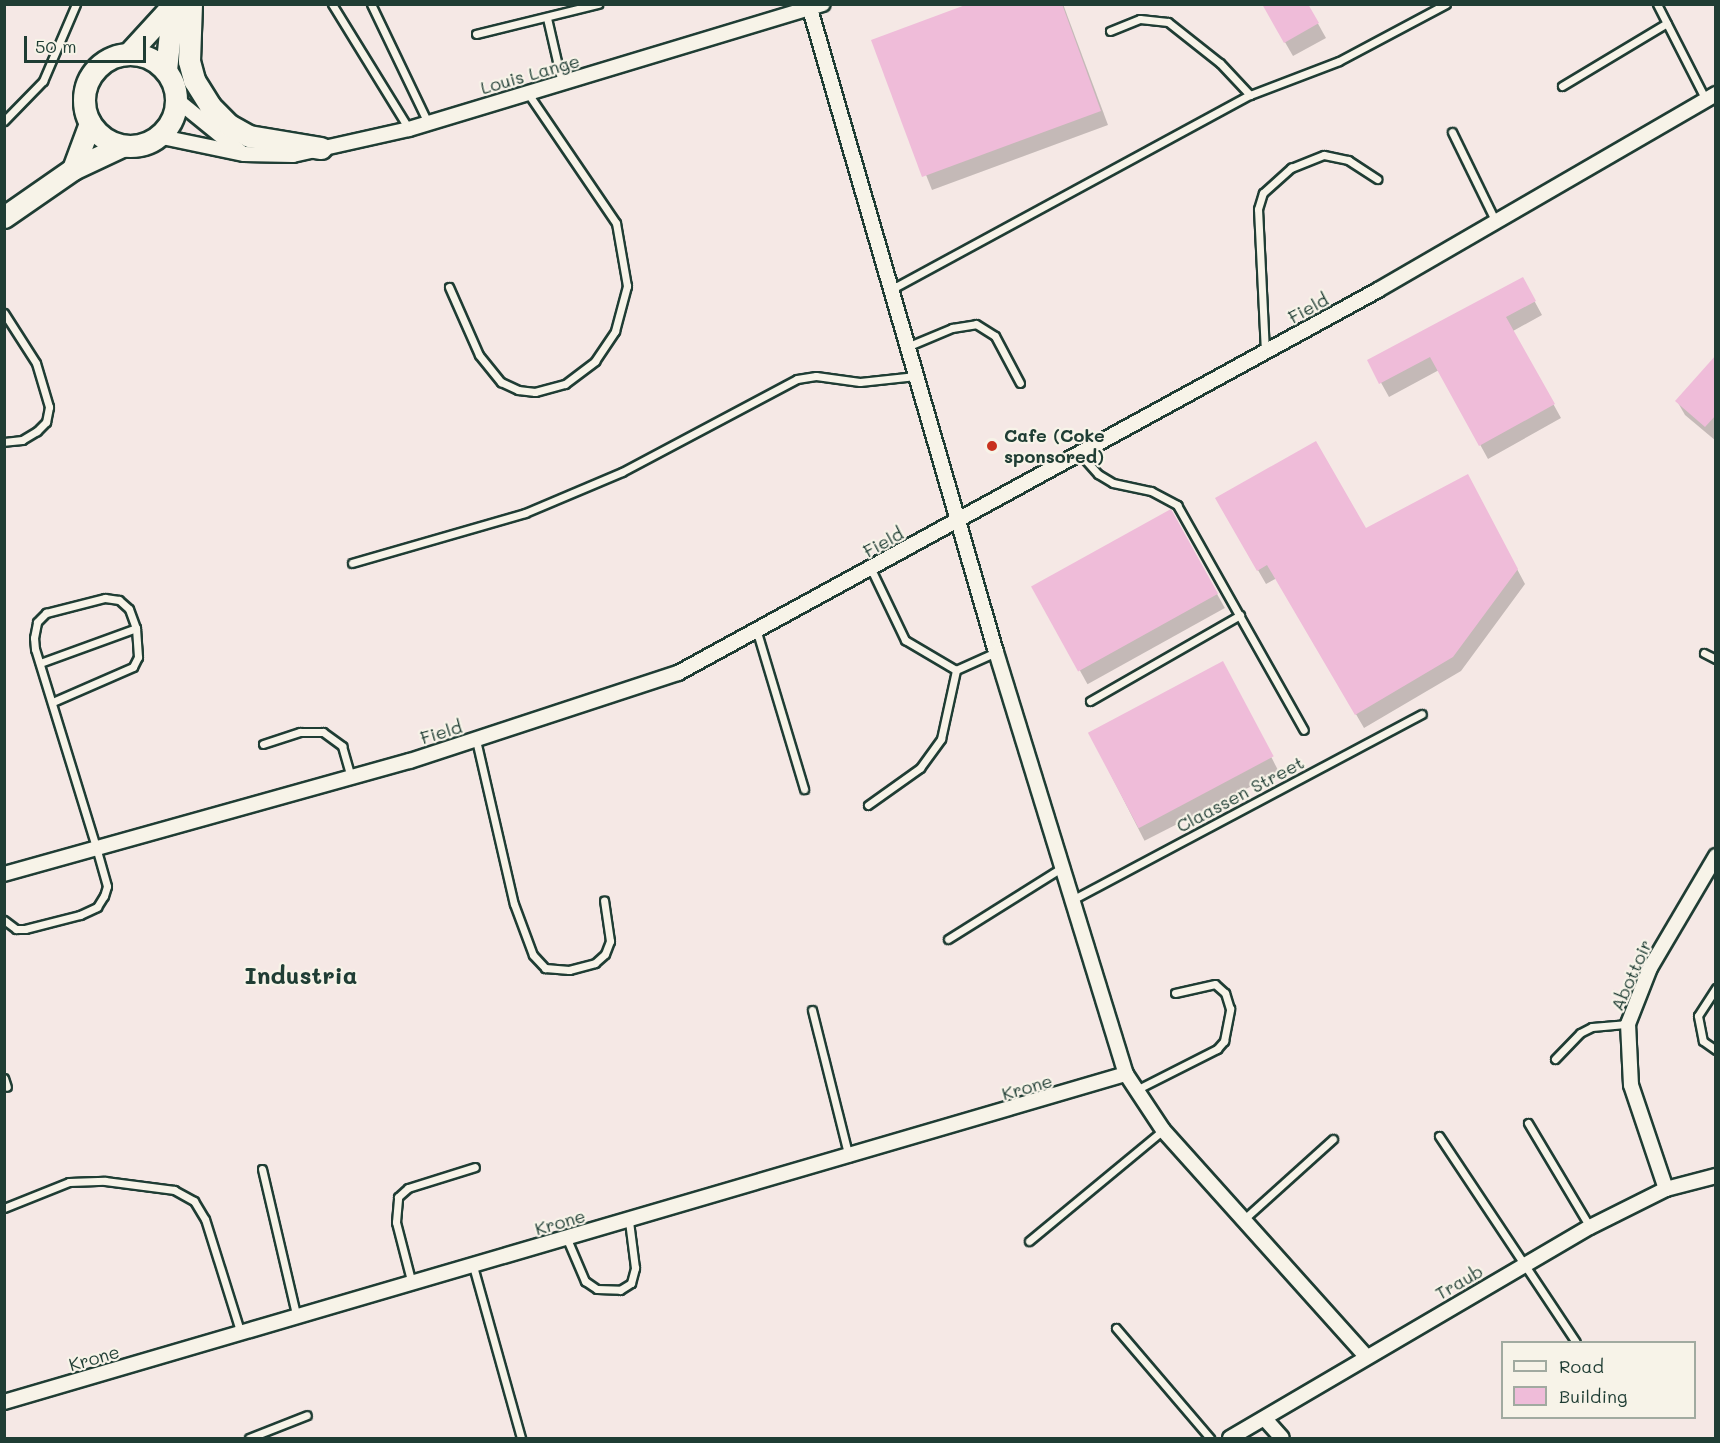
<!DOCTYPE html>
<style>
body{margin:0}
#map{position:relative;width:1720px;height:1443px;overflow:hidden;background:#f5e8e5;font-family:Mali,sans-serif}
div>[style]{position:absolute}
.shadow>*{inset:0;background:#0003;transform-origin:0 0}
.building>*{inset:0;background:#efbcd9;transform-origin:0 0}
.roads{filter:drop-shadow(2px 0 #1f3d34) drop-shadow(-2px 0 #1f3d34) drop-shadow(0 2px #1f3d34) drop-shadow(0 -2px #1f3d34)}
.service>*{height:7px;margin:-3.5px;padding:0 3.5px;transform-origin:3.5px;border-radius:3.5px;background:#f7f3e8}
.minor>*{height:14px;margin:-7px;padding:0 7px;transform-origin:7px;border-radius:7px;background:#f7f3e8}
.primary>*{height:21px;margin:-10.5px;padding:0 10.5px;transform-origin:10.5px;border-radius:10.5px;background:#f7f3e8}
.primary>.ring{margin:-10.5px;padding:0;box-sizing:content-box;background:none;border:21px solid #f7f3e8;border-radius:50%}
.dots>*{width:16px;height:16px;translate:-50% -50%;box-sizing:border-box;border:3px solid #f7f3e8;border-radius:50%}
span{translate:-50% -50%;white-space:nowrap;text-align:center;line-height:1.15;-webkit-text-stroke:4.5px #f7f3e8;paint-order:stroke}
.street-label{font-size:18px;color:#1f3d34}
.poi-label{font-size:18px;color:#1f3d34;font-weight:700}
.left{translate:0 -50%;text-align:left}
.district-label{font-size:24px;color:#1f3d34;font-weight:700}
.frame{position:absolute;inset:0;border:6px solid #1f3d34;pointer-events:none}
.legend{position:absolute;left:1501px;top:1341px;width:195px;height:78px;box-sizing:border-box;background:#f7f3e8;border:2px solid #a1aaa0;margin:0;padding:8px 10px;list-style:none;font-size:18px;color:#1f3d34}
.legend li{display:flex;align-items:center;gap:12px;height:30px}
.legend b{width:30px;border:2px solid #a1aaa0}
.scale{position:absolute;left:24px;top:36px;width:122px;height:27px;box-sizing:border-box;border:3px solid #1f3d34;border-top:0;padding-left:8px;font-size:18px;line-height:21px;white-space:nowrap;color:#1f3d34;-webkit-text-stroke:4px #f7f3e8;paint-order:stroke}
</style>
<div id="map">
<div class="shadow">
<div style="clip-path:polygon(972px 4px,1063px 4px,1108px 125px,932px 190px,873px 41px)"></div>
<div style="clip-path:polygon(1263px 4px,1307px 4px,1326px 38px,1293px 56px)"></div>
<div style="clip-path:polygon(1530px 293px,1542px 315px,1513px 331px,1561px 418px,1488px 459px,1439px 370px,1389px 397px,1369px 361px)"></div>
<div style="clip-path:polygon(1716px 358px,1716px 441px,1685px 415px,1677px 401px)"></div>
<div style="clip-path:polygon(1475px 490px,1525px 584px,1461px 671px,1364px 728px,1277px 578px,1266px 584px,1217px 499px,1365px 530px)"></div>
<div style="left:1171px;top:511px;width:111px;height:157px;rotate:61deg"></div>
<div style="left:1230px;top:676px;width:108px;height:151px;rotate:63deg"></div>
</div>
<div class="building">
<div style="clip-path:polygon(968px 4px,1062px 4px,1101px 111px,922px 177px,871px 40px)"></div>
<div style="clip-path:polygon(1262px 4px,1308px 4px,1319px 23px,1284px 43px)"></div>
<div style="clip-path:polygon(1523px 277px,1536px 301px,1506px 317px,1555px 404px,1479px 446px,1430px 357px,1379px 384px,1367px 360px)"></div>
<div style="clip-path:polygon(1716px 355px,1716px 415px,1705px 427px,1675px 401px)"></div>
<div style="clip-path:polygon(1316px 441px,1366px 528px,1468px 474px,1518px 569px,1453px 657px,1355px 715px,1267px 565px,1257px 571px,1215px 498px)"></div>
<div style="left:1171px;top:509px;width:97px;height:160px;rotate:61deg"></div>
<div style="left:1223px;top:661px;width:108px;height:153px;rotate:62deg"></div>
</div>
<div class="roads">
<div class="service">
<div style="left:332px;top:4px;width:147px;rotate:58.4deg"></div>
<div style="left:371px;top:4px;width:132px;rotate:64.4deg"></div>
<div style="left:1657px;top:4px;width:108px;rotate:63deg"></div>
<div style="left:547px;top:18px;width:67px;rotate:77deg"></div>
<div style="left:1110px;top:31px;width:32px;rotate:-22deg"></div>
<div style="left:1140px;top:19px;width:28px;rotate:6deg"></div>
<div style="left:1168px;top:22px;width:66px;rotate:38.3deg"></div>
<div style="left:1220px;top:63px;width:44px;rotate:46.8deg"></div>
<div style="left:476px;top:34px;width:126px;rotate:-13.8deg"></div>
<div style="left:1562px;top:86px;width:122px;rotate:-31deg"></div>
<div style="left:4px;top:121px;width:56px;rotate:-45.7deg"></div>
<div style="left:43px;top:81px;width:84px;rotate:-66.8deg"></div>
<div style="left:1452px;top:132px;width:98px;rotate:64deg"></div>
<div style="left:449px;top:287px;width:74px;rotate:66.2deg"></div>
<div style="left:479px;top:355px;width:35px;rotate:51deg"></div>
<div style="left:501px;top:382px;width:19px;rotate:25deg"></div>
<div style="left:518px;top:390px;width:17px;rotate:7deg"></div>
<div style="left:535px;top:392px;width:31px;rotate:-15deg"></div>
<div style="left:565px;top:384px;width:38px;rotate:-37deg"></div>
<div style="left:595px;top:361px;width:36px;rotate:-56deg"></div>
<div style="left:615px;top:331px;width:47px;rotate:-75.1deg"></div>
<div style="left:627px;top:286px;width:64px;rotate:-99.9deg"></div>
<div style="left:616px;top:223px;width:158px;rotate:-124.2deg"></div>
<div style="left:892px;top:289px;width:407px;rotate:-28.5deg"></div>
<div style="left:1250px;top:95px;width:95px;rotate:-20.9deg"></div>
<div style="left:1339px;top:61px;width:121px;rotate:-28deg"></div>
<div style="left:4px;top:313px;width:59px;rotate:57.4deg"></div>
<div style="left:36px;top:363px;width:46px;rotate:73.5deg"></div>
<div style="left:49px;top:407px;width:15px;rotate:101deg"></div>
<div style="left:46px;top:422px;width:13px;rotate:135deg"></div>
<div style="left:37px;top:431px;width:17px;rotate:149deg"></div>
<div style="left:22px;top:440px;width:18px;rotate:174deg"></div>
<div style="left:909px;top:346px;width:47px;rotate:-22.7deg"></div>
<div style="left:952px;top:328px;width:24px;rotate:-9deg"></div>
<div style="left:976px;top:324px;width:22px;rotate:32deg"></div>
<div style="left:995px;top:336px;width:53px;rotate:62deg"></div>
<div style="left:1265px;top:352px;width:143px;rotate:-92.8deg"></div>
<div style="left:1258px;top:209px;width:17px;rotate:-73deg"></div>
<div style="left:1263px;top:193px;width:38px;rotate:-42deg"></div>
<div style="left:1291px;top:168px;width:35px;rotate:-22deg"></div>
<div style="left:1324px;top:155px;width:25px;rotate:12deg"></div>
<div style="left:1348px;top:160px;width:35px;rotate:33deg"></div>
<div style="left:1080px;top:454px;width:27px;rotate:48deg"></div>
<div style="left:1098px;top:474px;width:17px;rotate:31deg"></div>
<div style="left:1113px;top:483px;width:39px;rotate:12deg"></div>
<div style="left:1151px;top:491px;width:30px;rotate:28deg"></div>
<div style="left:1177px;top:505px;width:258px;rotate:60.6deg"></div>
<div style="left:352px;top:563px;width:180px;rotate:-16.1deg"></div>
<div style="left:525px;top:513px;width:105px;rotate:-22.9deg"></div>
<div style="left:622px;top:472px;width:198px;rotate:-28deg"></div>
<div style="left:797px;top:379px;width:19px;rotate:-9deg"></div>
<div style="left:816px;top:376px;width:44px;rotate:7.8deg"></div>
<div style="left:860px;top:382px;width:56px;rotate:-6.1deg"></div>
<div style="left:871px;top:569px;width:79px;rotate:64.4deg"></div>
<div style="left:905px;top:640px;width:59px;rotate:30.5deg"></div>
<div style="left:956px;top:670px;width:44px;rotate:-24.2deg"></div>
<div style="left:757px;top:632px;width:164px;rotate:73.3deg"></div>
<div style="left:1704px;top:653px;width:13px;rotate:27deg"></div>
<div style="left:40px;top:663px;width:102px;rotate:-20deg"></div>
<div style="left:1090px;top:701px;width:173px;rotate:-29.8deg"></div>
<div style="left:476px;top:740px;width:168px;rotate:77deg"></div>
<div style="left:514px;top:904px;width:54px;rotate:69.6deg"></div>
<div style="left:533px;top:955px;width:18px;rotate:47deg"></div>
<div style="left:545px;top:968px;width:24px;rotate:5deg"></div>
<div style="left:569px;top:970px;width:27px;rotate:-15deg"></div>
<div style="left:595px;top:963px;width:13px;rotate:-42deg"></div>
<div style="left:605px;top:954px;width:14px;rotate:-69deg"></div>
<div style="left:610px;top:941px;width:41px;rotate:-98.3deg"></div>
<div style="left:263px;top:744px;width:39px;rotate:-18deg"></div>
<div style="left:300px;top:732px;width:23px"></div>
<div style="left:323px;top:732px;width:24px;rotate:36deg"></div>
<div style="left:342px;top:746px;width:33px;rotate:74deg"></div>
<div style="left:868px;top:805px;width:64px;rotate:-35.4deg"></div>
<div style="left:920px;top:768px;width:36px;rotate:-54deg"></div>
<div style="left:941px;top:739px;width:71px;rotate:-77.7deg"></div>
<div style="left:1072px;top:900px;width:396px;rotate:-28deg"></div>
<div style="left:4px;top:920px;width:15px;rotate:37deg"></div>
<div style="left:16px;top:929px;width:9px"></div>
<div style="left:25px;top:929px;width:57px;rotate:-14.3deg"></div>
<div style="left:80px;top:915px;width:19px;rotate:-25deg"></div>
<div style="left:97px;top:907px;width:13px;rotate:-58deg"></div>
<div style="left:104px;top:896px;width:10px;rotate:-73deg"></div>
<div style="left:107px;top:886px;width:41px;rotate:-105.8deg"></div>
<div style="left:96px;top:847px;width:207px;rotate:-107.1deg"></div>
<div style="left:35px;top:649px;width:11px;rotate:-95deg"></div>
<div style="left:34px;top:638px;width:16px;rotate:-79deg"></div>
<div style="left:37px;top:622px;width:13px;rotate:-45deg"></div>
<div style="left:46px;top:613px;width:61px;rotate:-14.3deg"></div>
<div style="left:105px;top:598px;width:14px;rotate:8deg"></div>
<div style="left:119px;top:600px;width:13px;rotate:42deg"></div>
<div style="left:129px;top:609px;width:20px;rotate:70deg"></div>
<div style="left:136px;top:628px;width:29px;rotate:86deg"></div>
<div style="left:138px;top:657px;width:11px;rotate:117deg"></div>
<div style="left:133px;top:667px;width:87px;rotate:156.4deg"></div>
<div style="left:948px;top:939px;width:133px;rotate:-32.1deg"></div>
<div style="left:1716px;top:988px;width:33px;rotate:123deg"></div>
<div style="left:1698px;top:1016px;width:25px;rotate:79deg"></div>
<div style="left:1703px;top:1041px;width:16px;rotate:35deg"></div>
<div style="left:812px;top:1010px;width:152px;rotate:75.9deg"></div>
<div style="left:1555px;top:1059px;width:36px;rotate:-46deg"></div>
<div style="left:1580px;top:1033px;width:13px;rotate:-27deg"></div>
<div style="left:1592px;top:1027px;width:36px;rotate:-5deg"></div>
<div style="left:4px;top:1078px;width:9px;rotate:72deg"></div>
<div style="left:1136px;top:1090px;width:91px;rotate:-26.8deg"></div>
<div style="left:1217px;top:1049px;width:11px;rotate:-49deg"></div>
<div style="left:1224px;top:1041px;width:33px;rotate:-79deg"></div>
<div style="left:1230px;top:1009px;width:17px;rotate:-107deg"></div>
<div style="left:1225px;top:993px;width:13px;rotate:-138deg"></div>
<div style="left:1215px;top:984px;width:41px;rotate:167.3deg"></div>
<div style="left:1528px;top:1123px;width:121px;rotate:59.2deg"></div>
<div style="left:1439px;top:1136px;width:247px;rotate:56.4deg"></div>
<div style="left:262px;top:1169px;width:153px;rotate:76.8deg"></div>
<div style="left:4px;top:1208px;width:70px;rotate:-21.8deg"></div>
<div style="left:69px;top:1182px;width:36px;rotate:-2deg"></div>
<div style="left:105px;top:1181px;width:70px;rotate:7.4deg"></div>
<div style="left:174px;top:1190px;width:23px;rotate:29deg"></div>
<div style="left:194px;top:1201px;width:21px;rotate:59deg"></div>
<div style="left:205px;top:1219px;width:121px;rotate:72.6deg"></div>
<div style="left:1243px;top:1220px;width:121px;rotate:-42deg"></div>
<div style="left:567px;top:1239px;width:46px;rotate:66.8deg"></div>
<div style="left:585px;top:1281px;width:14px;rotate:34deg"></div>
<div style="left:597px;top:1289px;width:23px;rotate:2deg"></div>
<div style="left:620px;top:1290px;width:13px;rotate:-32deg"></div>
<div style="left:631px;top:1283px;width:16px;rotate:-75deg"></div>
<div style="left:635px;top:1268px;width:47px;rotate:-97.3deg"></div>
<div style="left:1029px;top:1241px;width:174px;rotate:-39.6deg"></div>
<div style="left:473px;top:1266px;width:179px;rotate:74.4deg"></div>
<div style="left:412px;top:1284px;width:64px;rotate:-104.5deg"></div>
<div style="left:396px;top:1222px;width:25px;rotate:-85deg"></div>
<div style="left:398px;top:1197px;width:13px;rotate:-42deg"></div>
<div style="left:408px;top:1188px;width:70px;rotate:-17.4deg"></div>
<div style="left:1116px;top:1328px;width:145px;rotate:49.5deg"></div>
<div style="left:249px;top:1438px;width:62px;rotate:-21.6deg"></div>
</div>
<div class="minor">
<div style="left:810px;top:9px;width:669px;rotate:73.87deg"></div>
<div style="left:996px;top:652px;width:442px;rotate:72.9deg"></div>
<div style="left:1126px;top:1074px;width:67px;rotate:56.5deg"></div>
<div style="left:1163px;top:1130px;width:304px;rotate:48.1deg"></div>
<div style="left:177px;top:100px;width:84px;rotate:39.2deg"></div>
<div style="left:162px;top:137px;width:84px;rotate:11.7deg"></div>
<div style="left:244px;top:154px;width:49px;rotate:1.2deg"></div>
<div style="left:293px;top:155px;width:119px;rotate:-12.6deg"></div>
<div style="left:409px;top:129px;width:432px;rotate:-16.8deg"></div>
<div style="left:4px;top:874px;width:421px;rotate:-15.6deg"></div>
<div style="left:410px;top:761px;width:282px;rotate:-18.2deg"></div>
<div style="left:678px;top:673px;width:798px;rotate:-28.68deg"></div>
<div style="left:1378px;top:290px;width:391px;rotate:-30.1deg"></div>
<div style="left:1666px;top:1189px;width:110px;rotate:-108.6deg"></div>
<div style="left:1631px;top:1085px;width:61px;rotate:-92.8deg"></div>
<div style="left:1628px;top:1024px;width:60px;rotate:-68.6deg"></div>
<div style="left:1650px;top:968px;width:130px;rotate:-59.5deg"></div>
<div style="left:4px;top:1402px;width:1169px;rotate:-16.3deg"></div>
<div style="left:1265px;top:1419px;width:25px;rotate:48deg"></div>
<div style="left:1230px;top:1438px;width:417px;rotate:-30.4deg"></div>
<div style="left:1590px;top:1227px;width:85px;rotate:-26.6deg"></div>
<div style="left:1666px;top:1189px;width:52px;rotate:-14.6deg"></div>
</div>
<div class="primary">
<div style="left:191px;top:4px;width:57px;rotate:92deg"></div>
<div style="left:189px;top:61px;width:20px;rotate:75deg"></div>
<div style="left:194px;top:80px;width:31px;rotate:58deg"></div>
<div style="left:210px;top:106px;width:27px;rotate:45deg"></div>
<div style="left:229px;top:125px;width:23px;rotate:29deg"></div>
<div style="left:249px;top:136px;width:73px;rotate:9.5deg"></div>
<div style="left:129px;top:53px;width:64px;rotate:-47.5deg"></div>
<div class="ring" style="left:84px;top:54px;width:71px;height:71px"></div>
<div style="left:166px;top:70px;width:66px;rotate:-83.9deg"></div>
<div style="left:73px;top:169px;width:49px;rotate:-69.7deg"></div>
<div style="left:4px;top:217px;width:84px;rotate:-34.8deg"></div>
<div style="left:73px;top:169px;width:54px;rotate:-25.1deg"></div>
</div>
</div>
<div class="dots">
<div style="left:992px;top:446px;background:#c8321e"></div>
</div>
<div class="street-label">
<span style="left:530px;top:74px;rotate:-16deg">Louis Lange</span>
<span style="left:1308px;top:308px;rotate:-29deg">Field</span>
<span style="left:883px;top:542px;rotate:-29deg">Field</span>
<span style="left:441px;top:732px;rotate:-17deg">Field</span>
<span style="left:1240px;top:794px;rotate:-28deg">Claassen Street</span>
<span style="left:1631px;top:975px;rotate:-66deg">Abottoir</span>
<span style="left:1027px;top:1087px;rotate:-16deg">Krone</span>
<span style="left:560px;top:1222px;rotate:-16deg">Krone</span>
<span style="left:1459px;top:1282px;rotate:-30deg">Traub</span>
<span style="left:94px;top:1358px;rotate:-16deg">Krone</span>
</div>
<div class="poi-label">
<span class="left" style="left:1004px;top:446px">Cafe (Coke<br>sponsored)</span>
</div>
<div class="district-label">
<span style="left:301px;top:975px">Industria</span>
</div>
<div class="frame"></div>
<ul class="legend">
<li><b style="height:8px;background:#f7f3e8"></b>Road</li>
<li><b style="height:16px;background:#efbcd9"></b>Building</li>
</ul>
<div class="scale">50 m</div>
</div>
